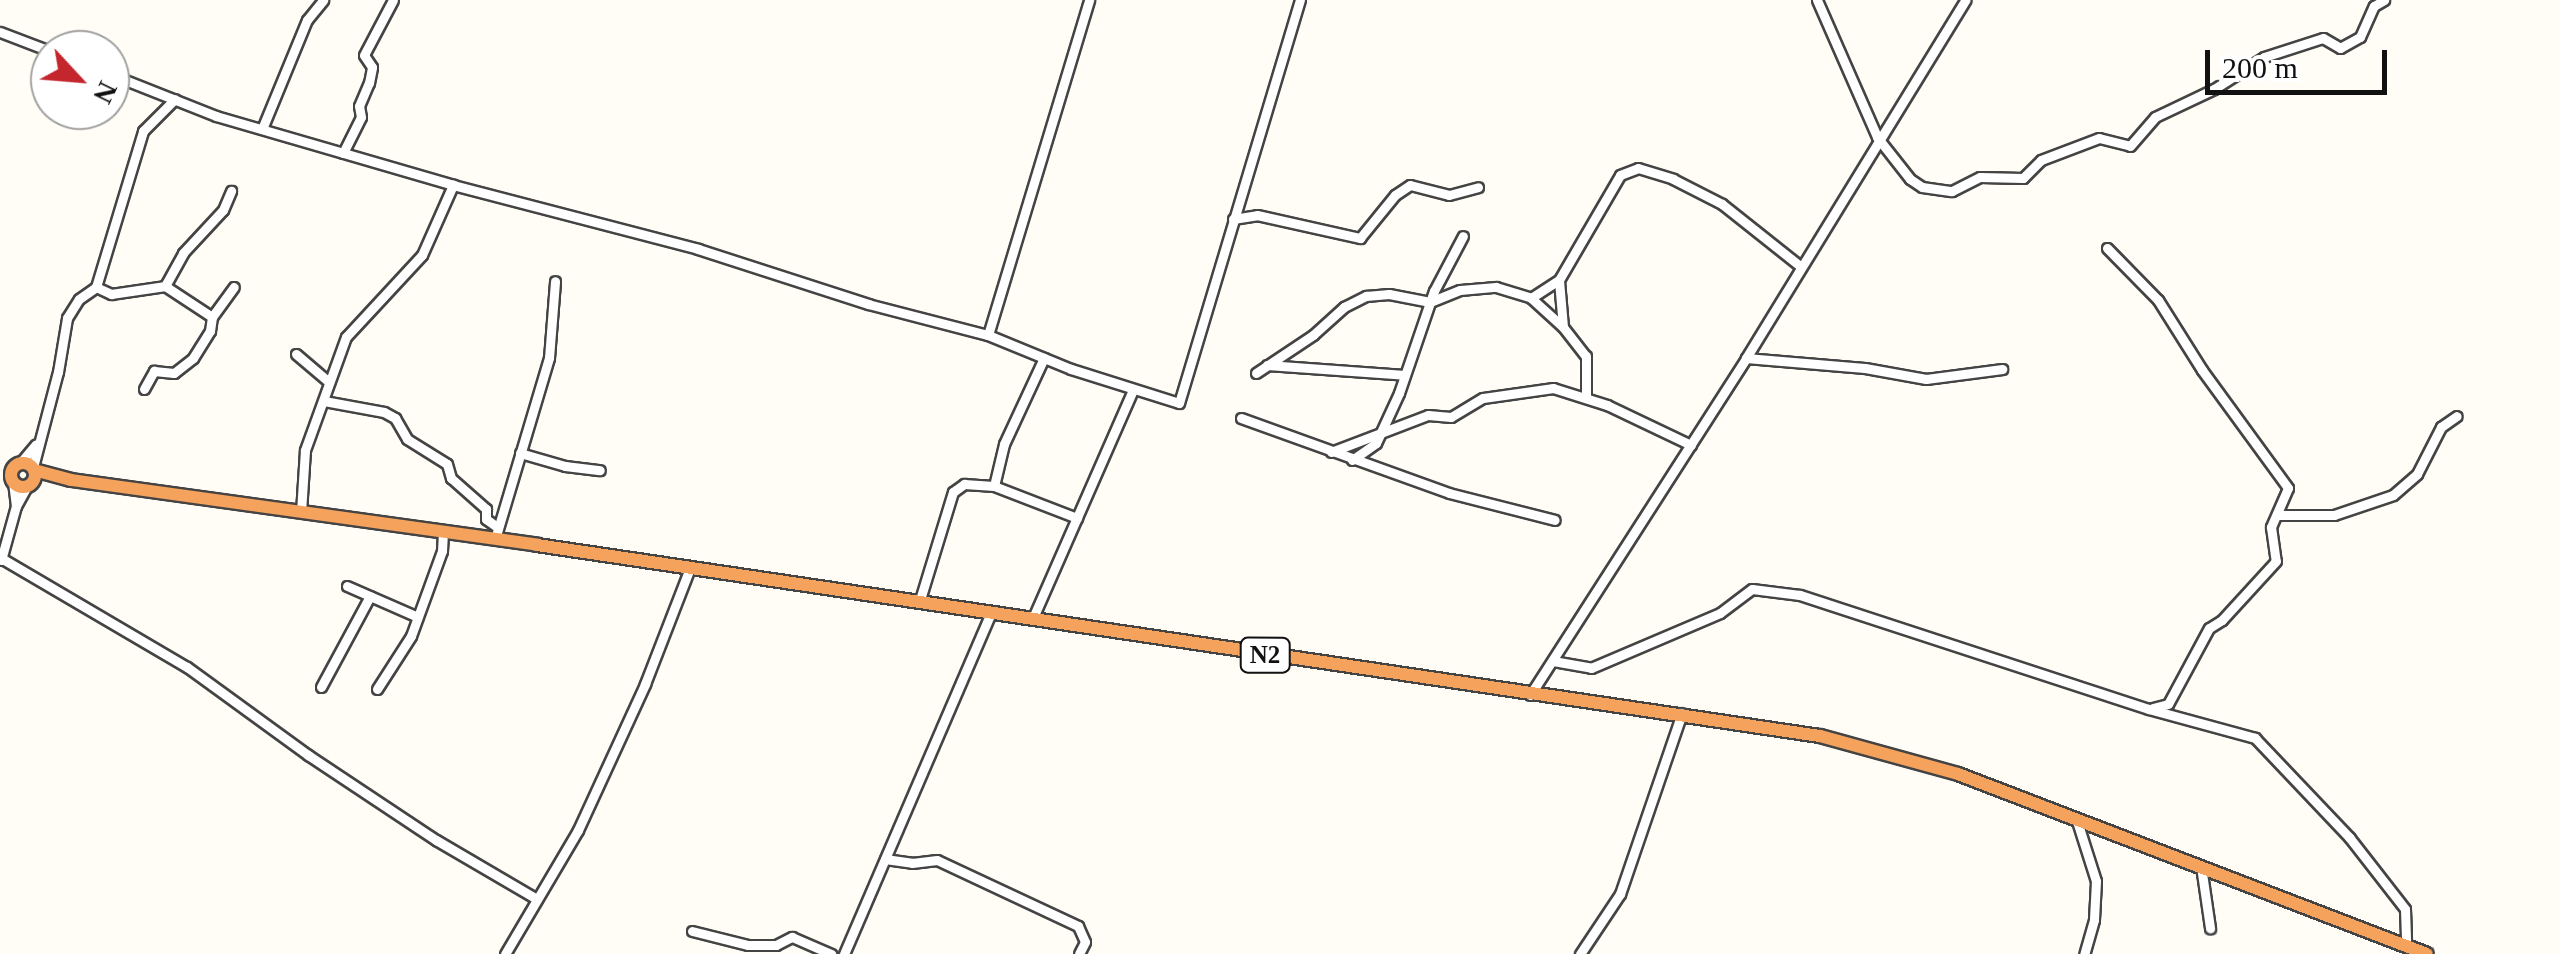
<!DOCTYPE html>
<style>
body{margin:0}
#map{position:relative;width:2560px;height:954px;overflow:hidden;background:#fffdf5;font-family:Georgia,serif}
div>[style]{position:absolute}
.roads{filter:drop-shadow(2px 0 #444) drop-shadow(-2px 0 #444) drop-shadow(0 2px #444) drop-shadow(0 -2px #444)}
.minor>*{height:9px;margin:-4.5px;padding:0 4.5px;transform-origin:4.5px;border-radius:4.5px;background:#fff}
.highway>*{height:12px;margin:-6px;padding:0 6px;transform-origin:6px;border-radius:6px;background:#f5a25d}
.highway>.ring{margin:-6px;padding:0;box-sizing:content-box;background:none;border:12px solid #f5a25d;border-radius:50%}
span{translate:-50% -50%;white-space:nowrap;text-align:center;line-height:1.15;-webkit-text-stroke:10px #fff;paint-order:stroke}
.shield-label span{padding:2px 8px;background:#fff;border:2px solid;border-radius:8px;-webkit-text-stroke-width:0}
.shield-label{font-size:25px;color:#111;font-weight:700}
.north{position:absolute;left:30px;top:30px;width:100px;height:100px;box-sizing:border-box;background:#fff;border:2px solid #a0a0a0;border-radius:50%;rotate:116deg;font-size:28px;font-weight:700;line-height:40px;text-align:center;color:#111}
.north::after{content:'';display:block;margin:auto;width:35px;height:45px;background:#c4262e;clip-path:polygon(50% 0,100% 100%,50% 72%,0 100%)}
.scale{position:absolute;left:2205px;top:50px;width:182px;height:45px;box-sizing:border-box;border:5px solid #111;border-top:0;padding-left:12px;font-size:30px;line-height:35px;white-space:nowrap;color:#111;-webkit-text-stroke:8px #fff;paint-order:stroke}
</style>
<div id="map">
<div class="roads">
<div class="minor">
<div style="left:1817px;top:0;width:150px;rotate:66.3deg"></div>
<div style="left:1877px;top:137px;width:53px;rotate:51.8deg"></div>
<div style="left:1910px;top:179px;width:14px;rotate:34deg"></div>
<div style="left:1922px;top:187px;width:30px;rotate:8deg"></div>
<div style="left:1952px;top:191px;width:31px;rotate:-27deg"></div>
<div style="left:1980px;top:177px;width:43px;rotate:1.3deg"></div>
<div style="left:2023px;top:178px;width:25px;rotate:-45deg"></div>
<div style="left:2041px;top:160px;width:62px;rotate:-20.8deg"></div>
<div style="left:2099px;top:138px;width:32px;rotate:14deg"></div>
<div style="left:2130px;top:146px;width:38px;rotate:-49deg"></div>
<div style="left:2155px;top:117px;width:65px;rotate:-25.4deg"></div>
<div style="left:2214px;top:89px;width:59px;rotate:-32.6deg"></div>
<div style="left:2264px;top:57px;width:62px;rotate:-17.9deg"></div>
<div style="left:2323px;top:38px;width:20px;rotate:30deg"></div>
<div style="left:2340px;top:48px;width:23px;rotate:-29deg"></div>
<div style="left:2360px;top:37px;width:34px;rotate:-66deg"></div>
<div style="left:2374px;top:6px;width:12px;rotate:-31deg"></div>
<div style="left:0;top:32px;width:53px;rotate:20.8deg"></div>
<div style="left:110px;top:74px;width:114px;rotate:21.6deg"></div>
<div style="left:216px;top:116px;width:247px;rotate:16.2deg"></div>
<div style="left:453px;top:185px;width:253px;rotate:14.6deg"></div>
<div style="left:698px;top:249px;width:179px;rotate:17.9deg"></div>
<div style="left:868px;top:304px;width:124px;rotate:14.5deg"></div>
<div style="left:988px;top:335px;width:90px;rotate:22.3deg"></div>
<div style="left:1071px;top:369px;width:113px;rotate:17.5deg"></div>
<div style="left:1179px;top:403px;width:421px;rotate:-73.3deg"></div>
<div style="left:262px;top:129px;width:118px;rotate:-67.6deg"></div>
<div style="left:307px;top:20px;width:26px;rotate:-51deg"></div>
<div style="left:343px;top:153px;width:40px;rotate:-63.4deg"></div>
<div style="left:361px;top:117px;width:11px;rotate:-100deg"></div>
<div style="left:359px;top:106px;width:25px;rotate:-67deg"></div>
<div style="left:369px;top:83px;width:16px;rotate:-79deg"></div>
<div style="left:372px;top:67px;width:14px;rotate:-124deg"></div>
<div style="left:364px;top:55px;width:62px;rotate:-62.2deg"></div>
<div style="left:1233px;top:219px;width:24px;rotate:-9deg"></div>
<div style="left:1257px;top:215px;width:106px;rotate:12.6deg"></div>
<div style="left:1360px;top:238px;width:55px;rotate:-50.9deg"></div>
<div style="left:1395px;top:195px;width:18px;rotate:-34deg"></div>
<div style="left:1410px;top:185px;width:40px;rotate:14.4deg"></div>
<div style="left:1449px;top:195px;width:30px;rotate:-15deg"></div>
<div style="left:2107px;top:248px;width:73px;rotate:45.6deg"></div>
<div style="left:2158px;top:300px;width:83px;rotate:57.8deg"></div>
<div style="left:2202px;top:370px;width:146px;rotate:53.9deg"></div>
<div style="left:2288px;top:488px;width:43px;rotate:113.6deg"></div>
<div style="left:2271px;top:527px;width:34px;rotate:82deg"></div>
<div style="left:2276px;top:561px;width:80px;rotate:132.5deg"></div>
<div style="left:2222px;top:620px;width:15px;rotate:148deg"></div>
<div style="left:2209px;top:628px;width:86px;rotate:118.3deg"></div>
<div style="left:2168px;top:704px;width:16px;rotate:165deg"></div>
<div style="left:165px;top:286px;width:56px;rotate:33.4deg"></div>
<div style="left:212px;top:317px;width:37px;rotate:-54deg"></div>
<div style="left:96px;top:287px;width:17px;rotate:25deg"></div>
<div style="left:111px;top:294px;width:55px;rotate:-8.4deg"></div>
<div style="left:165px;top:286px;width:38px;rotate:-61deg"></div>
<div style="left:183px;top:253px;width:59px;rotate:-47.1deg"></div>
<div style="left:223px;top:210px;width:21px;rotate:-67deg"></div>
<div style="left:1531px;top:298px;width:43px;rotate:42.2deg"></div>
<div style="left:1563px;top:327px;width:37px;rotate:52deg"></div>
<div style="left:1586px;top:356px;width:41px;rotate:90deg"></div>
<div style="left:1563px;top:327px;width:47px;rotate:-94.9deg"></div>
<div style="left:1559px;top:280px;width:121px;rotate:-59.8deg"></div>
<div style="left:1620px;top:175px;width:19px;rotate:-21deg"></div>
<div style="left:1638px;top:168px;width:37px;rotate:17deg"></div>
<div style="left:1673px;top:179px;width:55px;rotate:27deg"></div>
<div style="left:1722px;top:204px;width:100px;rotate:38.5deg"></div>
<div style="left:988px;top:335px;width:350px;rotate:-73.2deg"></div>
<div style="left:296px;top:354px;width:43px;rotate:40.3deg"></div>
<div style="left:1746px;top:358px;width:119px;rotate:4.8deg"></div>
<div style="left:1865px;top:368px;width:62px;rotate:10.2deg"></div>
<div style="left:1926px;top:379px;width:77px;rotate:-7.5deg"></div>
<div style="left:1267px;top:365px;width:138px;rotate:4.1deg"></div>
<div style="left:1256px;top:373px;width:69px;rotate:-33.7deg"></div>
<div style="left:1313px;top:335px;width:42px;rotate:-42.1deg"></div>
<div style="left:1344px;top:307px;width:25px;rotate:-27deg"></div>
<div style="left:1366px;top:296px;width:23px;rotate:-5deg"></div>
<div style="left:1389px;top:294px;width:42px;rotate:11deg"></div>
<div style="left:1430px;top:302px;width:32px;rotate:-22deg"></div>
<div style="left:1460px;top:290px;width:36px;rotate:-5deg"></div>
<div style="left:1496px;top:287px;width:37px;rotate:17deg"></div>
<div style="left:1531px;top:298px;width:33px;rotate:-33deg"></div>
<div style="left:144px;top:389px;width:21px;rotate:-61deg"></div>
<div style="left:154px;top:371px;width:20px;rotate:6deg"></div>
<div style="left:174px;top:373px;width:24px;rotate:-38deg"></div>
<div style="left:193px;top:358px;width:32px;rotate:-58deg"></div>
<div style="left:210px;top:331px;width:14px;rotate:-82deg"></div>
<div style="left:324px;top:401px;width:61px;rotate:10.4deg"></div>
<div style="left:384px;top:412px;width:13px;rotate:29deg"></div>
<div style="left:395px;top:418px;width:24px;rotate:60deg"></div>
<div style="left:407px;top:439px;width:47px;rotate:32deg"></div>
<div style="left:447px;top:464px;width:15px;rotate:74deg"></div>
<div style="left:451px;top:478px;width:47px;rotate:41.5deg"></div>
<div style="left:486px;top:509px;width:10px;rotate:90deg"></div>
<div style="left:486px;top:519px;width:14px;rotate:36deg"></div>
<div style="left:1241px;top:418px;width:221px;rotate:19.8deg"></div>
<div style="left:1449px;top:493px;width:109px;rotate:14.3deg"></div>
<div style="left:1331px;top:452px;width:104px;rotate:-20.9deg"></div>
<div style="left:1428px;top:415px;width:23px;rotate:5deg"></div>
<div style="left:1451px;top:417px;width:37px;rotate:-31deg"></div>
<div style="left:1483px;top:398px;width:71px;rotate:-8.1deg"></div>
<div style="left:1553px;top:388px;width:57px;rotate:17.5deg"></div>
<div style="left:1607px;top:405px;width:93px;rotate:25.5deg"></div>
<div style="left:520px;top:453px;width:47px;rotate:16.1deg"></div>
<div style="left:565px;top:466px;width:35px;rotate:7deg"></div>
<div style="left:1352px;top:460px;width:29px;rotate:-35deg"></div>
<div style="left:1376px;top:443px;width:55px;rotate:-65.3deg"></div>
<div style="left:1399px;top:393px;width:108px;rotate:-71.1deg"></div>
<div style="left:1434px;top:291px;width:62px;rotate:-62.2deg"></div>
<div style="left:21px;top:462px;width:23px;rotate:-50deg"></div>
<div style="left:33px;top:467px;width:98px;rotate:-75.3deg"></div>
<div style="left:58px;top:372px;width:55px;rotate:-80.5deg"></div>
<div style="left:67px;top:318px;width:22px;rotate:-58deg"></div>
<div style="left:79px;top:299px;width:21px;rotate:-35deg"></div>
<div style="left:96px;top:287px;width:163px;rotate:-73.2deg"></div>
<div style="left:143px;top:131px;width:45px;rotate:-45deg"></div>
<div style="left:13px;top:482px;width:24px;rotate:83deg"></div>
<div style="left:994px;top:486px;width:89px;rotate:21.1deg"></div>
<div style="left:301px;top:512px;width:62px;rotate:-86.3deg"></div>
<div style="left:305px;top:450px;width:120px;rotate:-70.1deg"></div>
<div style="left:346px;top:337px;width:112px;rotate:-47.2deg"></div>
<div style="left:422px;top:255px;width:77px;rotate:-66.1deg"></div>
<div style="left:2278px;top:515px;width:56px"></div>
<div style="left:2334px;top:515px;width:62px;rotate:-18.7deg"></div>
<div style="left:2393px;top:495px;width:32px;rotate:-41deg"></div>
<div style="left:2417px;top:474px;width:53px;rotate:-62.9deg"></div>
<div style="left:2441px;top:427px;width:19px;rotate:-35deg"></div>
<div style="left:495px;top:539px;width:189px;rotate:-73.4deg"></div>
<div style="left:549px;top:358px;width:77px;rotate:-85.5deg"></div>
<div style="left:1px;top:558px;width:216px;rotate:30.4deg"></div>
<div style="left:187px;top:667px;width:150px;rotate:36deg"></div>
<div style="left:308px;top:755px;width:154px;rotate:33.6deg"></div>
<div style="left:436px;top:840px;width:117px;rotate:30.3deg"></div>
<div style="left:1px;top:560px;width:56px;rotate:-74.5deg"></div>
<div style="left:16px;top:506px;width:23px;rotate:-61deg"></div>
<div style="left:347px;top:586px;width:77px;rotate:23.6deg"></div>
<div style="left:919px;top:603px;width:116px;rotate:-73deg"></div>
<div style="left:953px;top:492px;width:14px;rotate:-36deg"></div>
<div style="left:964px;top:484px;width:30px;rotate:4deg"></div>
<div style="left:994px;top:486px;width:43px;rotate:-76.6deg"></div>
<div style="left:1004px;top:444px;width:95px;rotate:-65.1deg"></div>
<div style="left:1032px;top:620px;width:251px;rotate:-66.3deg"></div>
<div style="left:1553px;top:661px;width:39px;rotate:10deg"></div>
<div style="left:1591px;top:668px;width:140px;rotate:-23.1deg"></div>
<div style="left:1720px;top:613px;width:40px;rotate:-37deg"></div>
<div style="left:1752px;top:589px;width:48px;rotate:7.1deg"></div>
<div style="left:1800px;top:595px;width:367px;rotate:18.1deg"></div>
<div style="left:2149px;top:709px;width:110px;rotate:15.3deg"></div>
<div style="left:2255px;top:738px;width:137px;rotate:46.5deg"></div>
<div style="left:2349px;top:837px;width:91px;rotate:52.1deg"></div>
<div style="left:2405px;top:909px;width:36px;rotate:88deg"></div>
<div style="left:321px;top:687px;width:103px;rotate:-61.7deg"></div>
<div style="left:377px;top:689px;width:63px;rotate:-57.3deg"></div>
<div style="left:411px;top:636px;width:90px;rotate:-70deg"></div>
<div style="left:442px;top:551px;width:17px;rotate:-87deg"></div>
<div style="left:1530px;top:695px;width:400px;rotate:-57.3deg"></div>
<div style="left:1746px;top:358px;width:420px;rotate:-58.5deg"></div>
<div style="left:2076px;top:818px;width:66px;rotate:72.4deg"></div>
<div style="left:2096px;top:881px;width:39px;rotate:93deg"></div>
<div style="left:2094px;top:920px;width:35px;rotate:106deg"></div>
<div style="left:885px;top:859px;width:27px;rotate:8deg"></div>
<div style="left:912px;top:863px;width:25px;rotate:-7deg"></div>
<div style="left:937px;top:860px;width:156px;rotate:25.1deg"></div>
<div style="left:1078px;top:926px;width:17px;rotate:66deg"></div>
<div style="left:1085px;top:942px;width:13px;rotate:117deg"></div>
<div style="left:2201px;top:866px;width:63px;rotate:81.7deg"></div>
<div style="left:692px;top:931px;width:58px;rotate:14deg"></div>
<div style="left:748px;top:945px;width:28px"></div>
<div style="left:776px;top:945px;width:18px;rotate:-27deg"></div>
<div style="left:792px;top:937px;width:43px;rotate:23.6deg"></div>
<div style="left:505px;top:954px;width:144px;rotate:-59.5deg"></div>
<div style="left:578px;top:830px;width:161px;rotate:-65.3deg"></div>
<div style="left:645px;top:684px;width:124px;rotate:-68.8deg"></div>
<div style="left:844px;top:954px;width:371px;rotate:-66.7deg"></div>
<div style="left:1580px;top:954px;width:72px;rotate:-56.3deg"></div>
<div style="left:1620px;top:894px;width:191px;rotate:-71.1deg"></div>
</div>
<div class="highway">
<div class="ring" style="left:11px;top:463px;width:12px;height:12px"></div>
<div style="left:34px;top:470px;width:38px;rotate:15deg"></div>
<div style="left:71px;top:480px;width:471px;rotate:7.9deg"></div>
<div style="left:537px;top:545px;width:1297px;rotate:8.47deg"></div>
<div style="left:1820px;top:736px;width:143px;rotate:15.4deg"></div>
<div style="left:1958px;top:774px;width:502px;rotate:21deg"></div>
</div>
</div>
<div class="shield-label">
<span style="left:1265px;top:655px">N2</span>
</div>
<div class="north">N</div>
<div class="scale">200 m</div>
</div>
